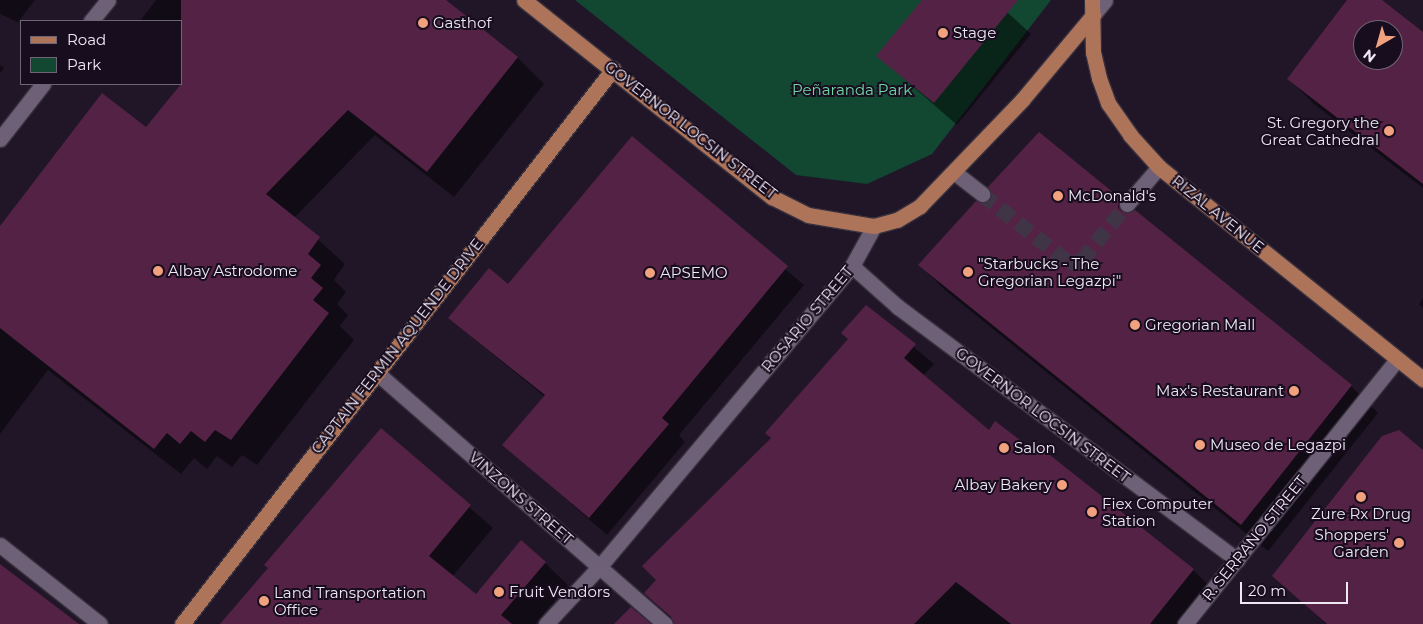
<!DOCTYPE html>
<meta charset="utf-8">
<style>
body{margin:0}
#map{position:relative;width:1423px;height:624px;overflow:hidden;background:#211628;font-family:Montserrat,sans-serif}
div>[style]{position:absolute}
.green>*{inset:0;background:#124732}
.shadow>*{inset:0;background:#0007}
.building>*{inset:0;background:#542244}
.minor-tunnel>*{height:15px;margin-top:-7.5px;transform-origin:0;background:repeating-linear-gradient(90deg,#403547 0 15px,transparent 0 23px)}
.roads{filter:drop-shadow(1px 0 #38313e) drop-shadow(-1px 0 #38313e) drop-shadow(0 1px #38313e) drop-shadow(0 -1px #38313e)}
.minor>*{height:15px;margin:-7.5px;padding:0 7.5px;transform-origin:7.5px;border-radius:7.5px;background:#6e6177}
.major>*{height:15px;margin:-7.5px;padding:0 7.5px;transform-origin:7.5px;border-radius:7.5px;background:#ae745a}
.dots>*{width:14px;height:14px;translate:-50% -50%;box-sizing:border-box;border:2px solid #180d1e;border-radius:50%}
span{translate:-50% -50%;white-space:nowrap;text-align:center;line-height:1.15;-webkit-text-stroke:4px #180d1e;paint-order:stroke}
.poi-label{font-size:15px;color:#eee7f4}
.left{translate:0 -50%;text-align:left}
.right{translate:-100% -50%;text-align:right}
.park-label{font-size:15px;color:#70d6a7}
.street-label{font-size:15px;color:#eee7f4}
.legend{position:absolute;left:20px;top:20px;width:162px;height:65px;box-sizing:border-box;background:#180d1e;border:1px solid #6e6474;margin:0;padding:6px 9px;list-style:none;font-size:15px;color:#eee7f4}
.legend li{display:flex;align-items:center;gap:10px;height:25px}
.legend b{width:25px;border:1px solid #6e6474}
.north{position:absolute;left:1353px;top:20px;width:50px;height:50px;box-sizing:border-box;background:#180d1e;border:1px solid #6e6474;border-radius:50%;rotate:218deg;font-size:14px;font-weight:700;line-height:20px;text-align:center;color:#eee7f4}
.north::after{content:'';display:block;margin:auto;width:18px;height:22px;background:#f1a17e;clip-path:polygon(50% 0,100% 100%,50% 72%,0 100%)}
.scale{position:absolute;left:1240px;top:582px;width:108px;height:22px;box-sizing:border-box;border:2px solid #eee7f4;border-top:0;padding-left:6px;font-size:15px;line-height:18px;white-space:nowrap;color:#eee7f4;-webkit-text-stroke:4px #180d1e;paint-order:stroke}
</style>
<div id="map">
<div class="green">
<div style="clip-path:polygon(575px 0,1051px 0,932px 154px,867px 184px,796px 175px)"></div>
</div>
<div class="shadow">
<div style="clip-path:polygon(0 0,35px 0,18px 22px,0 14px)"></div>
<div style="clip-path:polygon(156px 0,444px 0,518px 58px,544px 84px,454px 197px,375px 135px,294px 218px,345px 264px,334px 280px,346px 292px,337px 304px,348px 315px,340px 326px,354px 340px,257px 465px,242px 455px,232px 467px,217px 456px,207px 469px,194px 458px,181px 474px,48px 370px,0 434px,0 228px,146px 129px,191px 72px,181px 21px,140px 21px)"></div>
<div style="clip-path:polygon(923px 0,994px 0,1031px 34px,957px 125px,878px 56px)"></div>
<div style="clip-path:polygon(evenodd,1349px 0,1379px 0,1423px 33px,1423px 188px,1314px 104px,1289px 79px,1349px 0,1363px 30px,1393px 30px,1393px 60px,1363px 60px,1363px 30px)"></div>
<div style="clip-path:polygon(0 65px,4px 68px,0 73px)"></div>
<div style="clip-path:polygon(632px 138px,804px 285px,679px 435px,685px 442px,607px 535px,504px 445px,545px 397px,449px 318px,508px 286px)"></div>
<div style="clip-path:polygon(1119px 199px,1351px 386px,1378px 413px,1268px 551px,946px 291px,920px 265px,981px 205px)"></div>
<div style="clip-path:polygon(1423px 298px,1423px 308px,1419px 304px)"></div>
<div style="clip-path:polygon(866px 307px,934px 364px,923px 376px,989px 431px,1193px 570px,1212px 588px,1183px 624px,675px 624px,646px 593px,849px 340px)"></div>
<div style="clip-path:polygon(381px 430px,493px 528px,452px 577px,476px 596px,545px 563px,568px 585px,535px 624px,222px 624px)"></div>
<div style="clip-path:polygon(1423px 452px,1423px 624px,1326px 624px,1273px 575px)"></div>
</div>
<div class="building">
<div style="clip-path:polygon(181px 0,446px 0,518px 57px,427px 172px,348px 110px,266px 194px,320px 237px,308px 254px,321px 265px,311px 278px,323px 288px,313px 300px,329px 313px,231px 440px,215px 430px,205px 442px,191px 431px,180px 444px,167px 433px,154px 449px,0 328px,0 226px,102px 93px,146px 127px,181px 84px)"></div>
<div style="clip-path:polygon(922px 0,1018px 0,934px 103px,876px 56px)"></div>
<div style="clip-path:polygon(evenodd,1347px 0,1382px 0,1423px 32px,1423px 184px,1287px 79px,1347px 0,1363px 30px,1393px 30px,1393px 60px,1363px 60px,1363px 30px)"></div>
<div style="clip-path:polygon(1039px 132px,1120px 198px,1118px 207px,1121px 211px,1130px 213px,1135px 210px,1352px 385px,1241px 525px,918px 265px,976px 201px,981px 203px,989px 200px,991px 195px,988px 187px)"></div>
<div style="clip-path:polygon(632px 136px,788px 266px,662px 418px,669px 424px,589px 518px,502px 445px,545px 395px,448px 318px,489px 268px,508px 284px)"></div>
<div style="clip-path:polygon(866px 305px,916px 344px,904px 358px,989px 430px,995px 421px,1032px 449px,1036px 444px,1194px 569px,1150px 624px,1011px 624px,956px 582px,914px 624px,674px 624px,671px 617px,644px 593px,656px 580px,642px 566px,771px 438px,765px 433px,848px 339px,841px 333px)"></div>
<div style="clip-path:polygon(381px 428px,471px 505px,429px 556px,476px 594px,521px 540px,546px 562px,501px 615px,512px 624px,220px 624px,268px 568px,264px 565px)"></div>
<div style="clip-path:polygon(1399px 430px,1423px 450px,1423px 624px,1327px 624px,1272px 576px,1382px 436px)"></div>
<div style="clip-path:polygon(0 564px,79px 624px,0 624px)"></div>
<div style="clip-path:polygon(631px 607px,651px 624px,614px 624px)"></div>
</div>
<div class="minor-tunnel">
<div style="left:982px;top:194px;width:110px;rotate:38.3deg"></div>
<div style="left:1068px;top:262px;width:6px;rotate:9deg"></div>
<div style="left:1074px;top:263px;width:9px;rotate:-21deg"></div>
<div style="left:1082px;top:260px;width:72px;rotate:-51.2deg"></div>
</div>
<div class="roads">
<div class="minor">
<div style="left:1093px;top:15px;width:19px;rotate:-51deg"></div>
<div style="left:91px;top:21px;width:27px;rotate:-51deg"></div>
<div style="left:0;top:139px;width:70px;rotate:-52deg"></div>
<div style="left:954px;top:172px;width:36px;rotate:38deg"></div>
<div style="left:1127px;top:204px;width:49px;rotate:-49.1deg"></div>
<div style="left:852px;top:266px;width:62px;rotate:41.7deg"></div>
<div style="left:898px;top:307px;width:423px;rotate:36.7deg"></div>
<div style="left:377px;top:373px;width:382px;rotate:41.1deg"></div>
<div style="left:0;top:545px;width:127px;rotate:38.3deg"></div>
<div style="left:546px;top:624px;width:79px;rotate:-47deg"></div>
<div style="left:600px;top:566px;width:392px;rotate:-50deg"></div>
<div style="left:852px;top:266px;width:46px;rotate:-61.2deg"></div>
<div style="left:1185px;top:624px;width:339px;rotate:-51.3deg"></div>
</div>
<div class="major">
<div style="left:524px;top:0;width:317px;rotate:38.5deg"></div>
<div style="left:772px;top:197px;width:40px;rotate:26.6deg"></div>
<div style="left:808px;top:215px;width:67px;rotate:9.5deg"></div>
<div style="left:874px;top:226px;width:24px;rotate:-15deg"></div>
<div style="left:897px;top:220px;width:27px;rotate:-31deg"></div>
<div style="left:920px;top:206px;width:147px;rotate:-46.1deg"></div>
<div style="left:1022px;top:100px;width:111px;rotate:-50.1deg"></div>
<div style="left:1092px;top:0;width:52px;rotate:88.9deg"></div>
<div style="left:1093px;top:52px;width:27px;rotate:77deg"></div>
<div style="left:1099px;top:78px;width:27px;rotate:70deg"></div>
<div style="left:1108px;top:103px;width:39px;rotate:55deg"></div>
<div style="left:1130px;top:135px;width:43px;rotate:47.8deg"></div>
<div style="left:1159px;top:167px;width:339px;rotate:38.8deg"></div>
<div style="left:182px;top:624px;width:703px;rotate:-52.17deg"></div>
</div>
</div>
<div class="dots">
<div style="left:423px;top:23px;background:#f1a17e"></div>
<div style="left:943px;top:33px;background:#f1a17e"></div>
<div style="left:1389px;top:131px;background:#f1a17e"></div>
<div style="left:1058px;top:196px;background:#f1a17e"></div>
<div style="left:158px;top:271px;background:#f1a17e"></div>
<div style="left:968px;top:272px;background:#f1a17e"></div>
<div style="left:650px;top:273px;background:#f1a17e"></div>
<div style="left:1135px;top:325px;background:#f1a17e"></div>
<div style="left:1294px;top:391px;background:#f1a17e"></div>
<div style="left:1200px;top:445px;background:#f1a17e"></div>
<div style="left:1004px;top:448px;background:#f1a17e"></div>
<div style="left:1062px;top:485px;background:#f1a17e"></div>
<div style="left:1361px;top:497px;background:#f1a17e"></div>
<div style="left:1092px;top:512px;background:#f1a17e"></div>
<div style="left:1399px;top:543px;background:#f1a17e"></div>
<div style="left:499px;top:592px;background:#f1a17e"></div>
<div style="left:264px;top:601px;background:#f1a17e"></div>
</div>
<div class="poi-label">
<span class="left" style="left:433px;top:23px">Gasthof</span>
<span class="left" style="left:953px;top:33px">Stage</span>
<span class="right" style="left:1379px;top:131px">St. Gregory the<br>Great Cathedral</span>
<span class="left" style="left:1068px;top:196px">McDonald's</span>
<span class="left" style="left:978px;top:272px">"Starbucks - The<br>Gregorian Legazpi"</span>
<span class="left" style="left:168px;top:271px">Albay Astrodome</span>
<span class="left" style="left:660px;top:273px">APSEMO</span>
<span class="left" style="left:1145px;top:325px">Gregorian Mall</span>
<span class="right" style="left:1284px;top:391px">Max's Restaurant</span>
<span class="left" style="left:1210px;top:445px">Museo de Legazpi</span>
<span class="left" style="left:1014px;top:448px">Salon</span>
<span class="right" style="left:1052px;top:485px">Albay Bakery</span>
<span class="left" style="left:1102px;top:512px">Fiex Computer<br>Station</span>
<span style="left:1361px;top:514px">Zure Rx Drug</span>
<span class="right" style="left:1389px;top:543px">Shoppers'<br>Garden</span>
<span class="left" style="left:274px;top:601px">Land Transportation<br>Office</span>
<span class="left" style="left:509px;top:592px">Fruit Vendors</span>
</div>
<div class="park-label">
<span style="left:852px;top:90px">Peñaranda Park</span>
</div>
<div class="street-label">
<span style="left:691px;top:130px;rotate:38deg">GOVERNOR LOCSIN STREET</span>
<span style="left:1218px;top:214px;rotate:39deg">RIZAL AVENUE</span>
<span style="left:807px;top:319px;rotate:-50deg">ROSARIO STREET</span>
<span style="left:397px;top:346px;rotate:-52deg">CAPTAIN FERMIN AQUENDE DRIVE</span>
<span style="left:1043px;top:415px;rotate:37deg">GOVERNOR LOCSIN STREET</span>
<span style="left:521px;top:498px;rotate:41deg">VINZONS STREET</span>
<span style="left:1254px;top:538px;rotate:-51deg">R. SERRANO STREET</span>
</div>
<ul class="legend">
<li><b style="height:6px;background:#ae745a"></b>Road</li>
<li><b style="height:14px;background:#124732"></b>Park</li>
</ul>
<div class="north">N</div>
<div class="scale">20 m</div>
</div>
